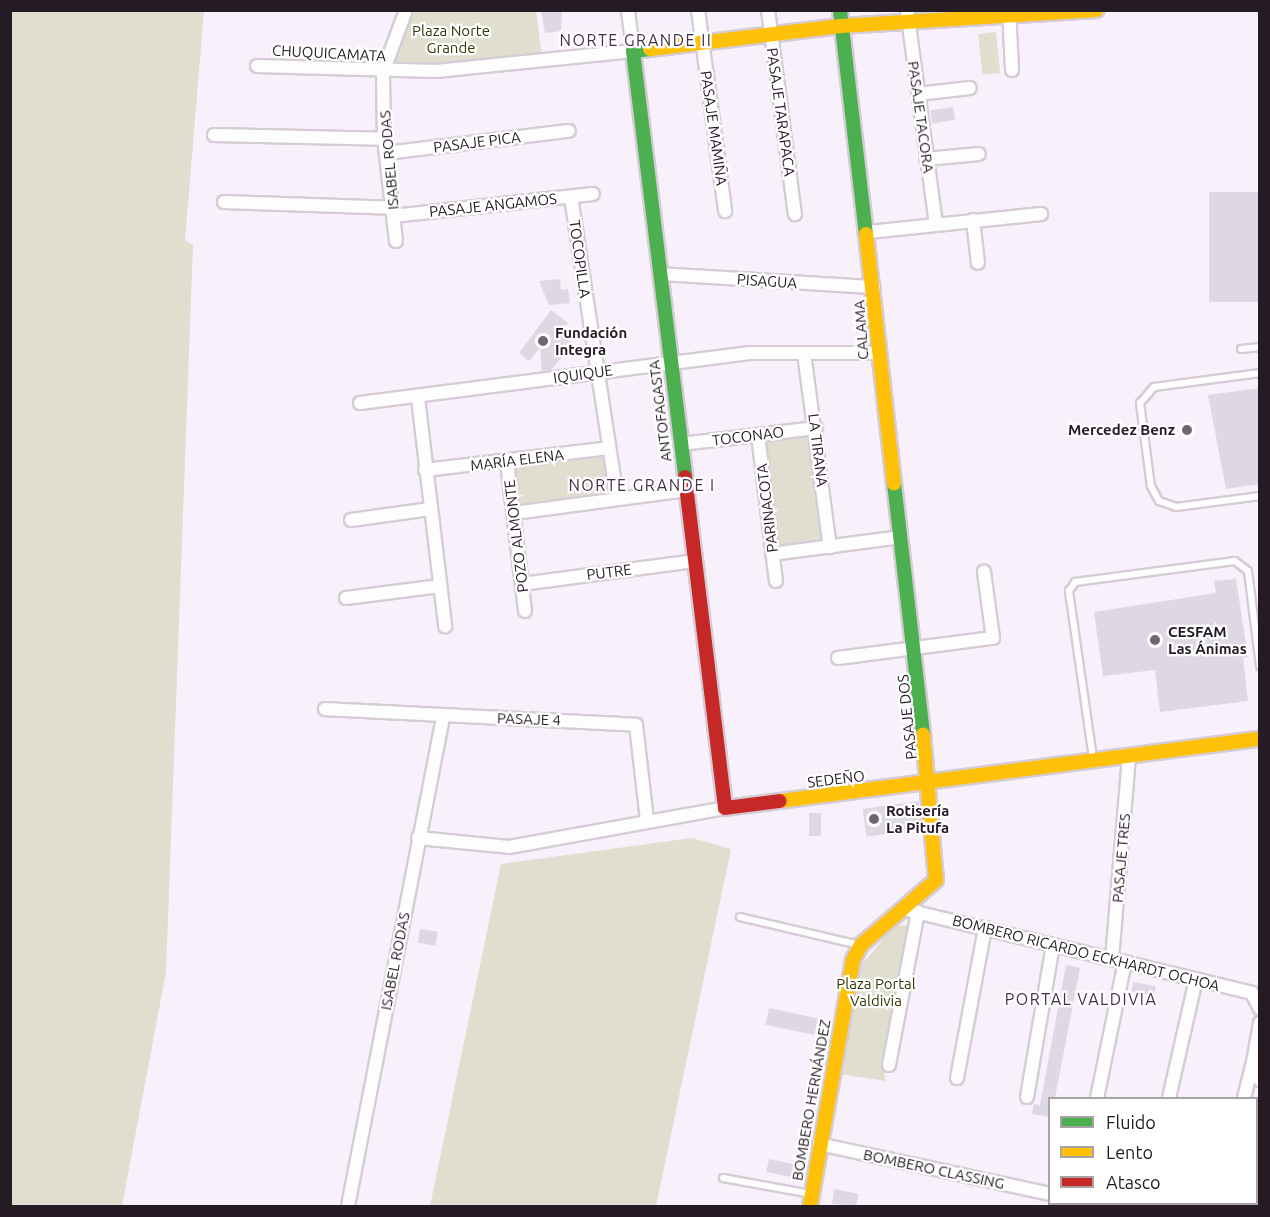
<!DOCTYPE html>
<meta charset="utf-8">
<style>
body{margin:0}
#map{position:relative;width:1270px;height:1217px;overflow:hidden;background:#f8f0fa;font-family:Ubuntu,sans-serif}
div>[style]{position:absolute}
.green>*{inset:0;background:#dfdecf;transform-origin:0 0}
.building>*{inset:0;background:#ddd8e4;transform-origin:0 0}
.roads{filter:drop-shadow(2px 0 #d5ccd6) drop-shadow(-2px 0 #d5ccd6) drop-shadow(0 2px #d5ccd6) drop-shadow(0 -2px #d5ccd6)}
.lane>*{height:6px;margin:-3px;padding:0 3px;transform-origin:3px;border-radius:3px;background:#fefdfe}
.street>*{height:12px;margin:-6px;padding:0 6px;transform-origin:6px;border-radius:6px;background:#fefdfe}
.fast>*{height:14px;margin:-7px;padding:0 7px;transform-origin:7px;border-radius:7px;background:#4caf50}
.slow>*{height:14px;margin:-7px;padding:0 7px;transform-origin:7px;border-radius:7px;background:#ffc107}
.jam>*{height:14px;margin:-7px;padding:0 7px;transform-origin:7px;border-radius:7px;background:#c62828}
.dots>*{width:16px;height:16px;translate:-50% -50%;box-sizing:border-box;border:3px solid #fff;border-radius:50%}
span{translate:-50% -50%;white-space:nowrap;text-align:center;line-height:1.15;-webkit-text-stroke:4.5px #fff;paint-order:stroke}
.park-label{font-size:15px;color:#343706}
.street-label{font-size:15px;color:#241b25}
.poi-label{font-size:15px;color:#241b25;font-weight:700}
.left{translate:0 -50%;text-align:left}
.right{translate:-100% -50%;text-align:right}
.neighbourhood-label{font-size:16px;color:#443046;letter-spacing:1.5px}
.frame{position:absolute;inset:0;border:12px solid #241b25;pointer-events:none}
.legend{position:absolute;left:1048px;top:1097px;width:210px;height:108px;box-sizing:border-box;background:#fff;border:2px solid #a7a4a8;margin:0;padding:8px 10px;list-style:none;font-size:18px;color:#241b25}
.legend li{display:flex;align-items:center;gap:12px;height:30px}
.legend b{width:30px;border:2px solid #a7a4a8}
</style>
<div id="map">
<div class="green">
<div style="clip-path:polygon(10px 11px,204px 11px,185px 240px,193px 245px,166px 972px,122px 1206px,11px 1206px)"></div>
<div style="clip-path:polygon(415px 11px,536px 11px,542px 57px,444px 69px,398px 66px,395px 58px)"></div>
<div style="left:996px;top:32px;width:41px;height:18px;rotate:84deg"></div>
<div style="clip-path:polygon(804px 433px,809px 438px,823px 540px,780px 548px,774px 542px,763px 445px,766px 439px)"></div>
<div style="clip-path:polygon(603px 453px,609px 457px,610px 496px,524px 508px,518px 504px,513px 472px,520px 464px)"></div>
<div style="clip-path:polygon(692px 838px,731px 849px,656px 1206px,430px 1206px,501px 864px)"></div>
<div style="clip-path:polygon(896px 925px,910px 926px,883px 1069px,886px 1081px,840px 1074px,861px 965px)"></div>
</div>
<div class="building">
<div style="clip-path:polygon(541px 10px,562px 10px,561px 31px,545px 33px)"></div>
<div style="left:953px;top:107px;width:13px;height:23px;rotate:81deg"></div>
<div style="left:1260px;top:192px;width:110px;height:51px;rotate:90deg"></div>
<div style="clip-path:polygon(560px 279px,561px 290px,568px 289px,570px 303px,549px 305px,539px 281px)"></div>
<div style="clip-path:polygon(551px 310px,568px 323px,563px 330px,573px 345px,551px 370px,542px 371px,540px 348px,529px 361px,519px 353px)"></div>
<div style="clip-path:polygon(1260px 388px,1260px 484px,1226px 489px,1208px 395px)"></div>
<div style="clip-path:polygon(1236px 579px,1248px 657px,1243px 658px,1248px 701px,1160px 712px,1155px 670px,1103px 676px,1094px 612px,1216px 593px,1214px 581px)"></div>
<div style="left:919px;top:801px;width:28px;height:57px;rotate:82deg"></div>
<div style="left:809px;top:813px;width:12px;height:23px"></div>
<div style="left:420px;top:929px;width:18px;height:14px;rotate:9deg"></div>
<div style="clip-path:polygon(1066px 965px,1080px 968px,1055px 1098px,1050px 1098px,1050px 1117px,1032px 1114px,1034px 1104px,1040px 1105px)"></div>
<div style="left:1133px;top:982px;width:23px;height:10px;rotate:10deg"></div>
<div style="left:769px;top:1008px;width:50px;height:17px;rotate:12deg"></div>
<div style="left:769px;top:1159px;width:25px;height:13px;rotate:12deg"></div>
<div style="clip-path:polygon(834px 1189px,859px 1194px,856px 1206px,832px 1204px)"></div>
</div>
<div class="roads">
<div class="lane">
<div style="left:1241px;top:349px;width:19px;rotate:-6deg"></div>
<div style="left:1260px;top:373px;width:107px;rotate:172.5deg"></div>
<div style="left:1154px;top:387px;width:21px;rotate:131deg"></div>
<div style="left:1140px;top:403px;width:84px;rotate:82.5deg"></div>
<div style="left:1151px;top:486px;width:17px;rotate:62deg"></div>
<div style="left:1159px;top:501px;width:18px;rotate:19deg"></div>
<div style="left:1176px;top:507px;width:85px;rotate:-7.5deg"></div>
<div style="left:1093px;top:758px;width:169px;rotate:-98.2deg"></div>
<div style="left:1069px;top:591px;width:11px;rotate:-56deg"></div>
<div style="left:1075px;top:582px;width:161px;rotate:-7.5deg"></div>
<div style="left:1235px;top:561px;width:16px;rotate:38deg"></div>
<div style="left:1248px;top:571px;width:96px;rotate:82.8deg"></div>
<div style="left:740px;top:917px;width:122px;rotate:13.2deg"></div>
<div style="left:723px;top:1178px;width:89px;rotate:10.3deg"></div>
</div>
<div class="street">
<div style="left:698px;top:10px;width:203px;rotate:82.3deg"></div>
<div style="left:768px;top:10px;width:206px;rotate:82.5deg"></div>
<div style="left:907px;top:10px;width:216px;rotate:82.3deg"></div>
<div style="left:1009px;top:10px;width:60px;rotate:87.1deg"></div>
<div style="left:257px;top:66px;width:179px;rotate:1.6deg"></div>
<div style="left:436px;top:71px;width:198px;rotate:-5.8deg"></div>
<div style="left:633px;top:51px;width:41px;rotate:-97deg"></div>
<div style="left:918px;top:94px;width:52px;rotate:-6.6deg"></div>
<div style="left:214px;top:135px;width:170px;rotate:1.3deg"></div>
<div style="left:386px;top:153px;width:184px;rotate:-6.9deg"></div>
<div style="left:926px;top:159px;width:53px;rotate:-5.4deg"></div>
<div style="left:571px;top:197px;width:305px;rotate:81.3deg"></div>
<div style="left:224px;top:202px;width:168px;rotate:2deg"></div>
<div style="left:393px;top:216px;width:201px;rotate:-6.3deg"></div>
<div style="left:973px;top:220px;width:43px;rotate:83.4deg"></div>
<div style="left:869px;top:232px;width:173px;rotate:-6deg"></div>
<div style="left:396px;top:241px;width:103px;rotate:-96.7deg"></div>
<div style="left:384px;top:139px;width:67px;rotate:-90.9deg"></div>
<div style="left:383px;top:72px;width:66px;rotate:-69.6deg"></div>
<div style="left:660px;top:274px;width:214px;rotate:3.5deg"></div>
<div style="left:804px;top:353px;width:196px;rotate:82.4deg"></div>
<div style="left:418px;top:398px;width:230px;rotate:83.2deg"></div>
<div style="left:360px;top:403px;width:391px;rotate:-7.3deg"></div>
<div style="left:748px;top:353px;width:130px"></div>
<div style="left:758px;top:435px;width:147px;rotate:83deg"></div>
<div style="left:681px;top:444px;width:136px;rotate:-6.8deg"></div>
<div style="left:507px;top:462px;width:150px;rotate:83.1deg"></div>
<div style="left:425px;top:470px;width:185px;rotate:-6.8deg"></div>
<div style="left:514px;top:513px;width:174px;rotate:-7.6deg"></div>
<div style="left:351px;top:520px;width:80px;rotate:-7.9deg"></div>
<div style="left:772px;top:554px;width:130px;rotate:-7.5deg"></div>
<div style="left:522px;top:584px;width:175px;rotate:-7.6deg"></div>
<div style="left:346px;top:598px;width:95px;rotate:-7.3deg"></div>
<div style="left:838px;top:658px;width:156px;rotate:-7.4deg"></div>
<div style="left:993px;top:638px;width:67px;rotate:-97.8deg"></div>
<div style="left:325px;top:709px;width:311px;rotate:2.9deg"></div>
<div style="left:636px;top:725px;width:96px;rotate:83.4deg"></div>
<div style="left:418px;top:838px;width:91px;rotate:5.6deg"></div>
<div style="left:509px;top:847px;width:219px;rotate:-10.2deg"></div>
<div style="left:903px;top:909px;width:359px;rotate:13.5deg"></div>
<div style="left:1252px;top:993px;width:18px;rotate:63deg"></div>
<div style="left:1112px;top:959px;width:203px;rotate:-85.2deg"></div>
<div style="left:1260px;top:1023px;width:40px;rotate:100deg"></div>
<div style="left:1253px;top:1062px;width:19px;rotate:69deg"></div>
<div style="left:889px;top:1065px;width:156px;rotate:-79.3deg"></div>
<div style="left:957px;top:1078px;width:153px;rotate:-79.4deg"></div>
<div style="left:1027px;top:1097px;width:154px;rotate:-80.3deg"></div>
<div style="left:1097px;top:1098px;width:139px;rotate:-78.4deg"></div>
<div style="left:1169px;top:1098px;width:122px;rotate:-77.2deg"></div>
<div style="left:1244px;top:1098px;width:34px;rotate:-76deg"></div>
<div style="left:819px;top:1144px;width:236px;rotate:12.2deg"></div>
<div style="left:1090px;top:1204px;width:13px;rotate:9deg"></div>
<div style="left:348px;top:1206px;width:499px;rotate:-79deg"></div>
</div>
<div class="fast">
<div style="left:840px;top:10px;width:226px;rotate:83.4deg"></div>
<div style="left:650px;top:49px;width:17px;rotate:173deg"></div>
<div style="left:633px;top:51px;width:429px;rotate:83deg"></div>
<div style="left:894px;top:483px;width:254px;rotate:83.4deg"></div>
</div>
<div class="slow">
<div style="left:650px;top:49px;width:192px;rotate:-6.9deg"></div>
<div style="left:841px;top:26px;width:256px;rotate:-3.6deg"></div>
<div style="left:866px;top:234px;width:251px;rotate:83.6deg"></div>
<div style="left:780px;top:801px;width:484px;rotate:-7.4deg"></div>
<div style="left:810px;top:1206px;width:250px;rotate:-80.1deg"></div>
<div style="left:853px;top:960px;width:17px;rotate:-62deg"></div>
<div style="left:861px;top:945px;width:99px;rotate:-40.9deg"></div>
<div style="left:936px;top:880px;width:146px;rotate:-95.1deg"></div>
</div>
<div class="jam">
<div style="left:685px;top:477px;width:333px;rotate:83.1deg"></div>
<div style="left:725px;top:808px;width:55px;rotate:-7.3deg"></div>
</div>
</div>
<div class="dots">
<div style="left:543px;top:341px;background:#6e6670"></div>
<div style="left:1187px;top:430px;background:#6e6670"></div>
<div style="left:1155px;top:640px;background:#6e6670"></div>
<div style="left:874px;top:819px;background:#6e6670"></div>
</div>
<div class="park-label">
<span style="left:451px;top:39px">Plaza Norte<br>Grande</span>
<span style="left:876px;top:992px">Plaza Portal<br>Valdivia</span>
</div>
<div class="street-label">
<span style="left:329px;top:53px;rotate:3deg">CHUQUICAMATA</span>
<span style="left:781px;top:112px;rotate:82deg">PASAJE TARAPACA</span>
<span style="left:921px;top:117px;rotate:82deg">PASAJE TACORA</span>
<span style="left:714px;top:128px;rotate:82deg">PASAJE MAMIÑA</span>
<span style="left:477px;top:142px;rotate:-7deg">PASAJE PICA</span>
<span style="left:389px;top:160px;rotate:-95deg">ISABEL RODAS</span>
<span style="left:493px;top:205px;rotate:-6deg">PASAJE ANGAMOS</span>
<span style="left:580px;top:259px;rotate:82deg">TOCOPILLA</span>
<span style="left:767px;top:281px;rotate:4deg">PISAGUA</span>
<span style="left:861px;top:330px;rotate:-94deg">CALAMA</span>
<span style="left:583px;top:374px;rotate:-8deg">IQUIQUE</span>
<span style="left:660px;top:411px;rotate:-97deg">ANTOFAGASTA</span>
<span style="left:748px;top:436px;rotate:-7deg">TOCONAO</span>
<span style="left:818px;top:450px;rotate:83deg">LA TIRANA</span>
<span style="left:517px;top:460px;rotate:-7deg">MARÍA ELENA</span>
<span style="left:767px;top:508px;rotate:-97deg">PARINACOTA</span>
<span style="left:516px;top:536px;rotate:-97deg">POZO ALMONTE</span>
<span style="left:609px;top:572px;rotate:-7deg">PUTRE</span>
<span style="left:907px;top:717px;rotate:-96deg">PASAJE DOS</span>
<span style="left:529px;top:719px;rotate:2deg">PASAJE 4</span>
<span style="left:836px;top:779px;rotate:-7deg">SEDEÑO</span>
<span style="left:1121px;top:858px;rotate:-85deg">PASAJE TRES</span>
<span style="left:1086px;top:953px;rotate:14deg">BOMBERO RICARDO ECKHARDT OCHOA</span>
<span style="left:395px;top:961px;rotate:-79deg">ISABEL RODAS</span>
<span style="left:811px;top:1100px;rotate:-80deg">BOMBERO HERNÁNDEZ</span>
<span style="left:934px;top:1169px;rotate:12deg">BOMBERO CLASSING</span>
</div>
<div class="poi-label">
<span class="left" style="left:555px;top:341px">Fundación<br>Integra</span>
<span class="right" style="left:1175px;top:430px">Mercedez Benz</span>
<span class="left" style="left:1168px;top:640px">CESFAM<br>Las Ánimas</span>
<span class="left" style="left:886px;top:819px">Rotisería<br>La Pitufa</span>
</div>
<div class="neighbourhood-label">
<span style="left:636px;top:40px">NORTE GRANDE II</span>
<span style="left:642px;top:485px">NORTE GRANDE I</span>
<span style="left:1081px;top:999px">PORTAL VALDIVIA</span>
</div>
<div class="frame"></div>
<ul class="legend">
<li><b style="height:8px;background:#4caf50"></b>Fluido</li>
<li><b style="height:8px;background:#ffc107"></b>Lento</li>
<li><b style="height:8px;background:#c62828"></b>Atasco</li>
</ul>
</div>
